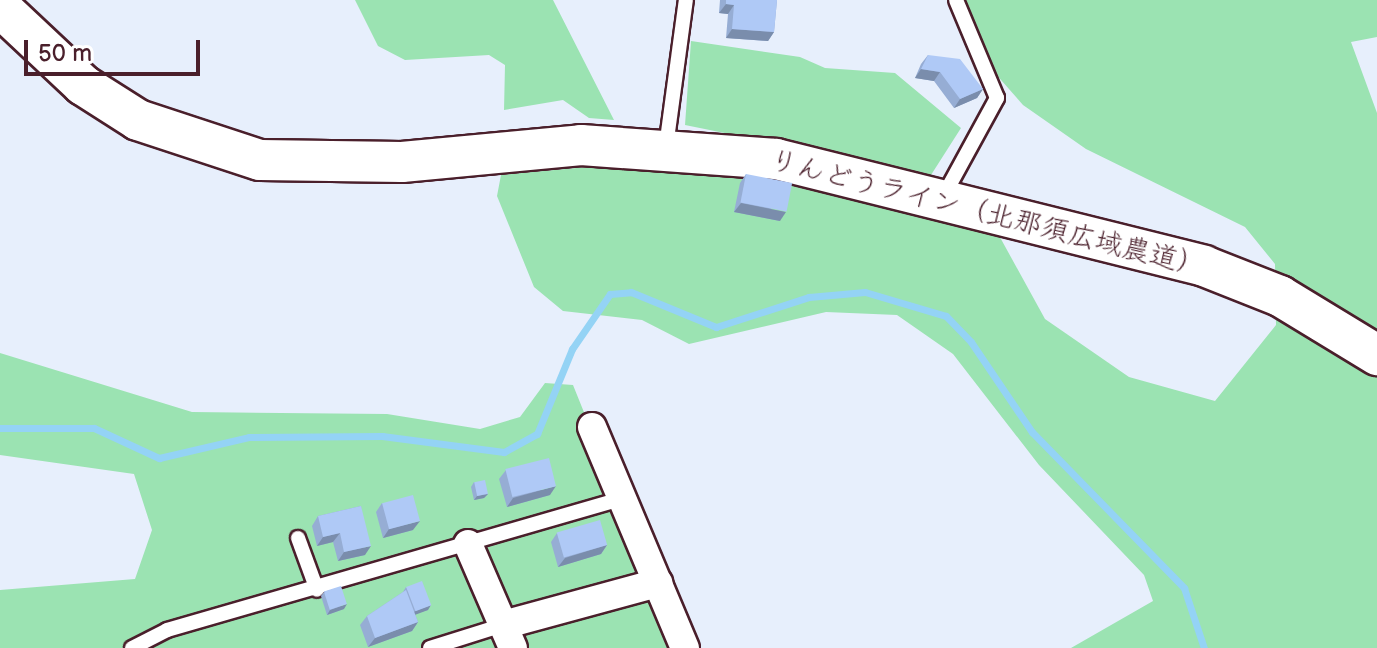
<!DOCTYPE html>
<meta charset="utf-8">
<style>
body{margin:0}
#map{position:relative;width:1377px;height:648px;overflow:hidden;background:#e7effc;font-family:"Balsamiq Sans","Klee One",sans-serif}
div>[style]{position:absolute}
.green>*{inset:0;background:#9be3b2}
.stream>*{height:7px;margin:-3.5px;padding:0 3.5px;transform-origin:3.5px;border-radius:3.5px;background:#94d3f5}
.roads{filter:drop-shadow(2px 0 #4a1f2b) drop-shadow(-2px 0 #4a1f2b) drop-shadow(0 2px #4a1f2b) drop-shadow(0 -2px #4a1f2b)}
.lane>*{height:14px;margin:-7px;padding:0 7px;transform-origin:7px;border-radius:7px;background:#fff}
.street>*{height:28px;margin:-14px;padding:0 14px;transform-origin:14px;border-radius:14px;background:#fff}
.secondary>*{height:40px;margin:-20px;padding:0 20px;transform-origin:20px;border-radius:20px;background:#fff}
.wall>*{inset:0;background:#96add4}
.shaded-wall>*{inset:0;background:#7a8dac}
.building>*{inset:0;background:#afc9f6;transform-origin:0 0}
span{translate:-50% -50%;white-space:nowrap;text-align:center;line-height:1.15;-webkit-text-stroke:7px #fff;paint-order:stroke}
.street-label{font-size:28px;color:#4a1f2b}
.scale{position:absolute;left:24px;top:40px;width:176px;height:36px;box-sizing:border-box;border:4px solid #4a1f2b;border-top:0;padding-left:10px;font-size:24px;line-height:28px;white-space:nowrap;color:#4a1f2b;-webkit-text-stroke:6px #fff;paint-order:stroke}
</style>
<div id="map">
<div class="green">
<div style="clip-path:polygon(355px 0,553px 0,614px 120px,589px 118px,563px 100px,504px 110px,505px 65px,489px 55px,405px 60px,378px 46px)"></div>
<div style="clip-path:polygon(951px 0,1377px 0,1377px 37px,1351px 42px,1377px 113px,1377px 648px,1071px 648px,1153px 601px,1144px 575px,1039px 465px,953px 354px,897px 315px,826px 312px,689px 344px,642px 320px,563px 311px,534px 287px,497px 196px,501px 175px,620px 164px,781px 174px,996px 230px,1045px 319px,1129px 377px,1215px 401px,1276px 325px,1275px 264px,1245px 227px,1086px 149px,1023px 105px,972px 47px)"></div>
<div style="clip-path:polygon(691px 41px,800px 57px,825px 68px,895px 73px,961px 128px,931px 175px,685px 125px)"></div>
<div style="clip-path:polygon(0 353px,192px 412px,387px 414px,480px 429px,520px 417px,545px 383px,573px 385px,679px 648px,0 648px,0 590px,135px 579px,152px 530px,134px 474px,0 455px)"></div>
</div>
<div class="stream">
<div style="left:0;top:428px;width:94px"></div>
<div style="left:94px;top:428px;width:72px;rotate:24.8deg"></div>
<div style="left:159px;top:458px;width:92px;rotate:-13.1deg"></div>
<div style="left:249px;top:437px;width:133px;rotate:-0.4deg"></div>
<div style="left:382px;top:436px;width:123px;rotate:7.5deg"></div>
<div style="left:504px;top:452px;width:38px;rotate:-29deg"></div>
<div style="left:537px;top:434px;width:92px;rotate:-67.6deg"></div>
<div style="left:572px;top:349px;width:67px;rotate:-55.4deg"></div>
<div style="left:610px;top:294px;width:21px;rotate:-5deg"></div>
<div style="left:631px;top:292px;width:92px;rotate:22.4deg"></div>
<div style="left:716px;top:327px;width:98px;rotate:-17.9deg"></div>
<div style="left:809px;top:297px;width:56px;rotate:-5.1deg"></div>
<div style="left:865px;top:292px;width:84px;rotate:16.5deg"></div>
<div style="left:946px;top:316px;width:36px;rotate:46deg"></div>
<div style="left:971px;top:342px;width:109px;rotate:55.9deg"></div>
<div style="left:1032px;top:432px;width:218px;rotate:45.7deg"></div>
<div style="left:1184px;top:588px;width:63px;rotate:71.6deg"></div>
</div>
<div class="roads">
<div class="lane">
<div style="left:666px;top:147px;width:148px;rotate:-82.3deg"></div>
<div style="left:943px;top:197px;width:113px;rotate:-61.4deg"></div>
<div style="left:997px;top:98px;width:106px;rotate:-112.7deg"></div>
<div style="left:298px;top:538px;width:55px;rotate:69.9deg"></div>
<div style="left:132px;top:648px;width:39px;rotate:-27deg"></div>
<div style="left:167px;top:630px;width:473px;rotate:-16.1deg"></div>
<div style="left:430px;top:648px;width:77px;rotate:-17.5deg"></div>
</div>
<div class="street">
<div style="left:592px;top:427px;width:240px;rotate:67.2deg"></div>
<div style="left:468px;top:544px;width:113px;rotate:66.6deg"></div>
<div style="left:503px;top:625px;width:161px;rotate:-15.2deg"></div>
</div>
<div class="secondary">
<div style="left:0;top:7px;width:114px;rotate:43.2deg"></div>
<div style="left:83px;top:85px;width:65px;rotate:32.5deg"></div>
<div style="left:138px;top:120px;width:128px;rotate:18.2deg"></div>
<div style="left:260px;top:160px;width:142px;rotate:0.8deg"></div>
<div style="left:402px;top:162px;width:180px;rotate:-5.4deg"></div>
<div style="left:581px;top:145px;width:196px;rotate:4.1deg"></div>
<div style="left:776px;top:159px;width:441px;rotate:14deg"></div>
<div style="left:1204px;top:266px;width:82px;rotate:21.5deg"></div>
<div style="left:1280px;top:296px;width:114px;rotate:31.3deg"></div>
</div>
</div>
<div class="wall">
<div style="clip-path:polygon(720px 0,777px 0,774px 32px,768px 41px,726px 38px,728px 14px,719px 13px)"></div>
<div style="clip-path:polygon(928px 55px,983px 89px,977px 98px,954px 108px,934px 81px,915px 78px,921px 64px)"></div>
<div style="clip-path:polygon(746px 174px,780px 221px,734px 212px,740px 183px)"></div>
<div style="clip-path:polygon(506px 470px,550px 495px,507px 507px,499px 479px)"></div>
<div style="clip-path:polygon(474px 482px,488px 494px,484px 498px,474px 500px,471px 487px)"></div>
<div style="clip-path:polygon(382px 503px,413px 530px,383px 538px,376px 512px)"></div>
<div style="clip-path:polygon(361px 506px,365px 555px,338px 561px,333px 542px,317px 546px,312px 526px,318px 516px)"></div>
<div style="clip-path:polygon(557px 533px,607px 545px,601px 554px,558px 567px,551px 542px)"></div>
<div style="clip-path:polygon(406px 587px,428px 610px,415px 614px,418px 622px,412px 631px,368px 647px,360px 625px,367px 616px,403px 592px)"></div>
<div style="clip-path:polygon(324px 592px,344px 609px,327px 615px,321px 596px)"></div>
</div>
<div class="shaded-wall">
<div style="clip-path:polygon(726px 4px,734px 5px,728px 14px,719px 13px)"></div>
<div style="clip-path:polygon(732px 29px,774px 32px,768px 41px,726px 38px)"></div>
<div style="clip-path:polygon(921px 69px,940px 72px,934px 81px,915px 78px)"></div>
<div style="clip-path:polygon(983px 89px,977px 98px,954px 108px,960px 99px)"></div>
<div style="clip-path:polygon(741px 203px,786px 212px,780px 221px,734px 212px)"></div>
<div style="clip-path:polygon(556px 486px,550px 495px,507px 507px,513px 498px)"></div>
<div style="clip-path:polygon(488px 494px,484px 498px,474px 500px,477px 496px)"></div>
<div style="clip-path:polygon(420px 521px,413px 530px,383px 538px,389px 529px)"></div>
<div style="clip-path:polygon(340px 533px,333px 542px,317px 546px,323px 537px)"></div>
<div style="clip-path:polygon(607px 545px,601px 554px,558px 567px,565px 558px)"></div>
<div style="clip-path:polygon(371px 546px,365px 555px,338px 561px,344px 552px)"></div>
<div style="clip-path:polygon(347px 604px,344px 609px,327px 615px,330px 610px)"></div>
<div style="clip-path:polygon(431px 605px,428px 610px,412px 616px,415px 611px)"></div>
<div style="clip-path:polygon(418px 622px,412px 631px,368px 647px,375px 638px)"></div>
</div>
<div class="building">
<div style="clip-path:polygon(726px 0,777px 0,774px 32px,732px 29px,734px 5px,726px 4px)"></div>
<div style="clip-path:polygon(928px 55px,960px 59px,983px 89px,960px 99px,940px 72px,921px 69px)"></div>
<div style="left:746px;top:174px;width:47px;height:29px;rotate:11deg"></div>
<div style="left:549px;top:458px;width:29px;height:45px;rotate:76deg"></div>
<div style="left:485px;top:480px;width:14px;height:11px;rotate:78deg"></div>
<div style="left:413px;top:495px;width:27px;height:32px;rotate:75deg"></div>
<div style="clip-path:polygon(361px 506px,371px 546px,344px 552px,340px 533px,323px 537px,318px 516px)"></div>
<div style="left:600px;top:520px;width:26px;height:45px;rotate:74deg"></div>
<div style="left:422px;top:581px;width:26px;height:17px;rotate:69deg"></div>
<div style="left:341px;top:586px;width:19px;height:18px;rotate:72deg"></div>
<div style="clip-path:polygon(406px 590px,418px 622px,375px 638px,367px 616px)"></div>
</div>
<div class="street-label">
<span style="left:987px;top:214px;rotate:14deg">りんどうライン（北那須広域農道）</span>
</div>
<div class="scale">50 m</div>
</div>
